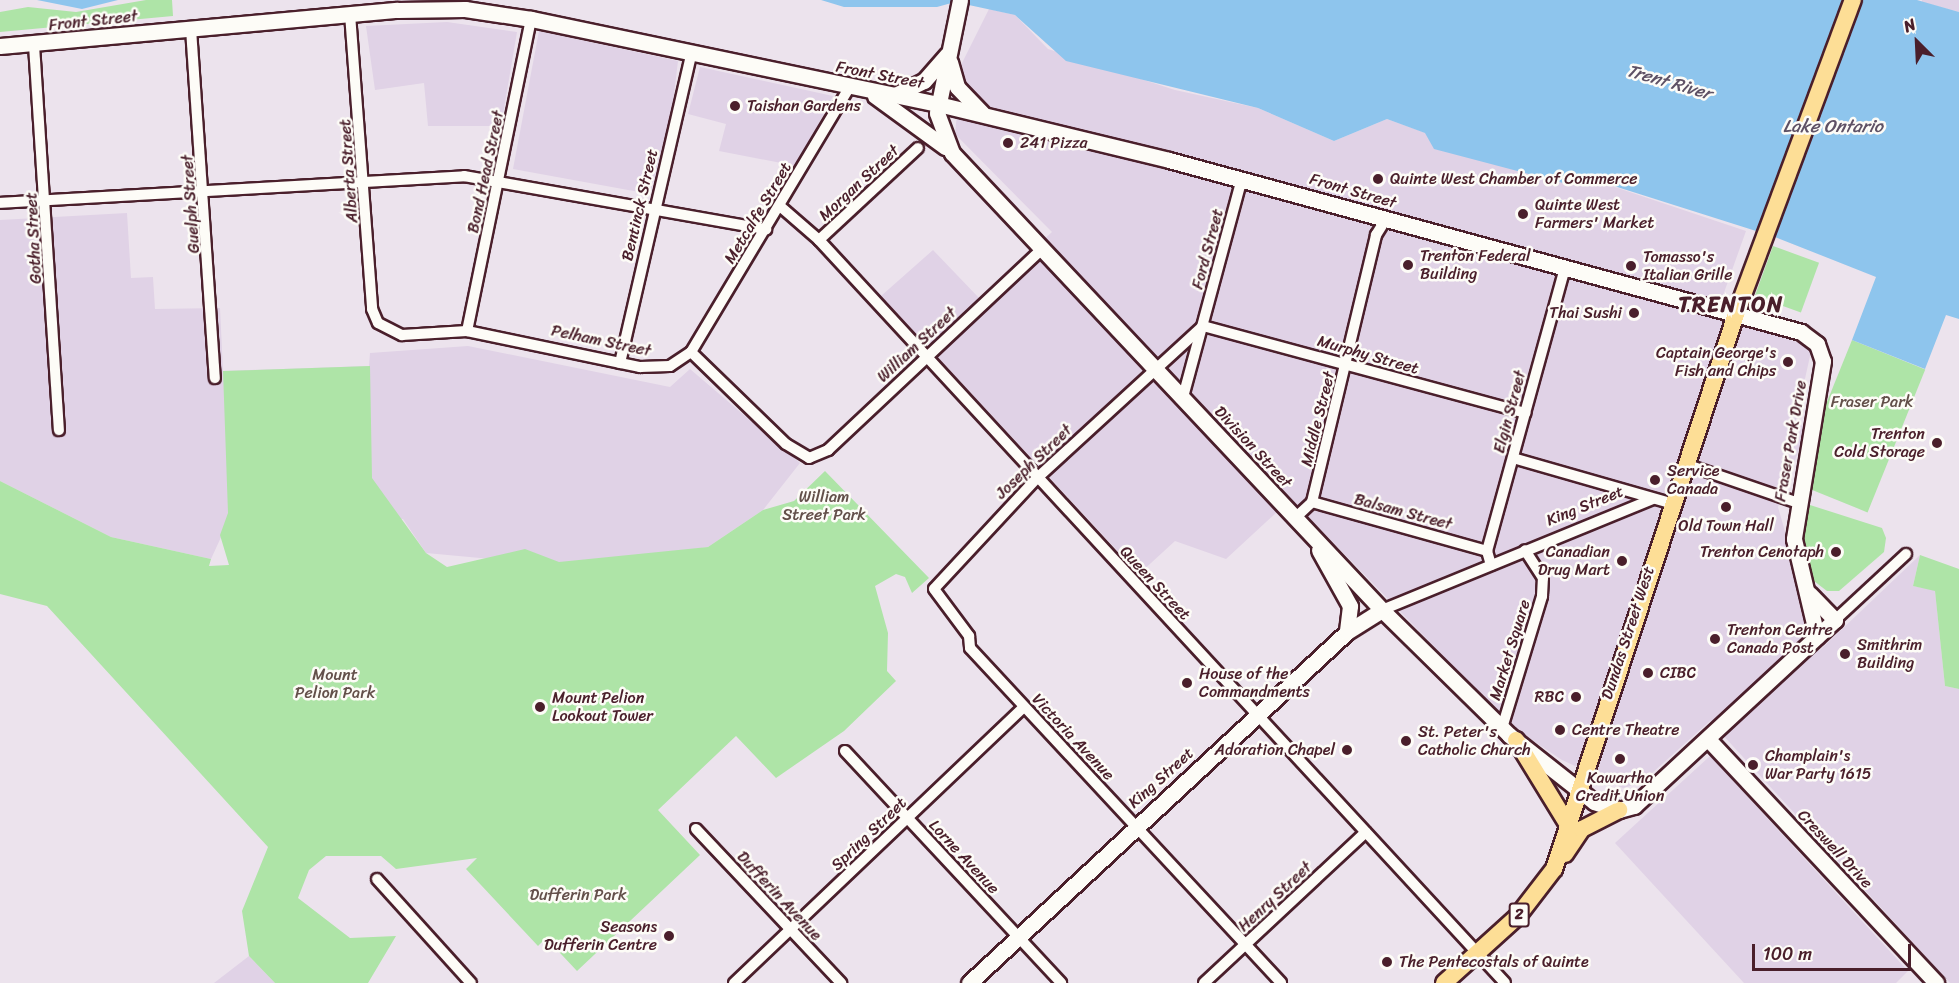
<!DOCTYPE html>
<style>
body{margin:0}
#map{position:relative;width:1959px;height:983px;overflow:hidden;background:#ece3ed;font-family:Sriracha,sans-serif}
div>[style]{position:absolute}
.built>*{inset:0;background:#e0d2e6}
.green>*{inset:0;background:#aee4a7;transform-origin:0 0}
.water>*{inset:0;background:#8ec5ed}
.roads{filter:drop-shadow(2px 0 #4a1f2b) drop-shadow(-2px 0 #4a1f2b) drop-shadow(0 2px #4a1f2b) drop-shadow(0 -2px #4a1f2b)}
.street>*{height:10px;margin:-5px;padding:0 5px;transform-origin:5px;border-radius:5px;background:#fdfcf7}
.secondary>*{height:15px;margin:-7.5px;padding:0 7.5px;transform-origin:7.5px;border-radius:7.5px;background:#fdfcf7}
.primary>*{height:16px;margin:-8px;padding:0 8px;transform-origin:8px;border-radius:8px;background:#fdde96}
.dots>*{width:16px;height:16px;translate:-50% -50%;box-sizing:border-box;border:3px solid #fdfcf7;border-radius:50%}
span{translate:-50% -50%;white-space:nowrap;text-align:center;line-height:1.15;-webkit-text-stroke:5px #fdfcf7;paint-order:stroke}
.shield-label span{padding:2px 4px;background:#fdfcf7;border:2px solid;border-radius:4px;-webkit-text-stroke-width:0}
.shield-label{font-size:15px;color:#4a1f2b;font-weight:700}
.street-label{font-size:16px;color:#4a1f2b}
.poi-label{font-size:16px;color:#4a1f2b}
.left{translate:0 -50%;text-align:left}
.right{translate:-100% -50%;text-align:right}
.park-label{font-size:16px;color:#63504a}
.water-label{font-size:18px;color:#5e5165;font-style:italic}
.district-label{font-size:22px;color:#4a1f2b;font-weight:700;letter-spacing:1.5px}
.north{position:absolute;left:1887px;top:12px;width:60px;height:60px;-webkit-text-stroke:4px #fdfcf7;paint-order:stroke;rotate:336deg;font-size:16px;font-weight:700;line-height:24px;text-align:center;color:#4a1f2b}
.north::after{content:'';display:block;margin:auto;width:21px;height:27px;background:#4a1f2b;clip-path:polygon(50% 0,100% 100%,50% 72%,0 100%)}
.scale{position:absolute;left:1752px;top:944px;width:159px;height:27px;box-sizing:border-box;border:3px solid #4a1f2b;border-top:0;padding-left:8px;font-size:18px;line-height:21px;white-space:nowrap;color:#4a1f2b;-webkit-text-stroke:4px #fdfcf7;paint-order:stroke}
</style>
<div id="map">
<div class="built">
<div style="clip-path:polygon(1959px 0,1959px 12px,1922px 2px,1922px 0)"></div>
<div style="clip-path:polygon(989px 9px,1015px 15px,1048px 49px,1175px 90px,1258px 108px,1334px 141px,1387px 119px,1567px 184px,1573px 173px,1746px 231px,1716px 315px,1812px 347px,1795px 424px,1807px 427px,1778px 507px,1819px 651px,1920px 555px,1913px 586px,1935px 590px,1945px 686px,1959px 689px,1959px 983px,1950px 983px,1710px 721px,1641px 783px,1623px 788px,1562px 760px,1511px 726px,1291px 499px,1226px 559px,1175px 541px,1139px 574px,881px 296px,933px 250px,980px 299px,1052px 232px,955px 134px,962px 63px)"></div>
<div style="clip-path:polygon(447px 22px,517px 32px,501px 126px,428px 126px,424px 83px,375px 90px,366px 26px)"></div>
<div style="clip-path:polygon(539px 31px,678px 61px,672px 110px,650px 194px,513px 169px)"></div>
<div style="clip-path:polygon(700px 67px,833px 96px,797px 166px,719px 151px,726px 124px,688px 114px)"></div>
<div style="clip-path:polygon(127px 213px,131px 278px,153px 277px,155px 309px,220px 308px,223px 371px,369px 366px,370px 353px,468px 346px,670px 387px,690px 369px,800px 463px,763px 510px,708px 547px,577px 567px,426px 553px,403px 519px,228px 522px,211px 559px,111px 537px,0 481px,0 220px)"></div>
<div style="clip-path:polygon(1710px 756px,1908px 971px,1896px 983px,1744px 983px,1615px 843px)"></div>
<div style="clip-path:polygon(249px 956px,275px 983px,214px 983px)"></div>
</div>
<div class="green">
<div style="clip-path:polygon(146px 0,172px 0,173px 16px,0 32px,0 12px,28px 7px,76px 12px)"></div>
<div style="left:1773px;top:246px;width:49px;height:53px;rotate:20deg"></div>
<div style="left:1852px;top:340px;width:79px;height:154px;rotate:22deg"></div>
<div style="clip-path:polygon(370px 366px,372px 478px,426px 553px,447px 567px,525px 549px,559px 562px,708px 547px,763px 510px,794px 501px,825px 471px,929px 578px,912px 593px,905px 577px,896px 574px,875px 586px,888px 633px,887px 671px,896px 681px,844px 731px,776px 778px,736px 736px,658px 810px,700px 855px,577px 971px,546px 938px,538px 946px,466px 869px,477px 858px,396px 869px,381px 856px,326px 856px,309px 870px,298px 898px,350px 938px,396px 936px,368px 983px,275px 983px,249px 956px,242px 911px,268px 847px,47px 606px,0 594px,0 481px,111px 537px,211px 559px,209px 566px,229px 565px,220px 535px,228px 513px,223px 371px)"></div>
<div style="clip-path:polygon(1810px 505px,1882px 528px,1886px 538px,1884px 552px,1839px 591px,1827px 591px,1810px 578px,1803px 532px)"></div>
<div style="clip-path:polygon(1920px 555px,1959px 569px,1959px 689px,1945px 686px,1935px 591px,1913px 586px)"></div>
</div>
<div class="water">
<div style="clip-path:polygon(37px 0,118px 0,82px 9px)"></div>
<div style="clip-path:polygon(821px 0,1917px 0,1959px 12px,1959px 319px,1946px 315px,1925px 369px,1852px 340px,1876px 277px,1775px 237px,1573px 173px,1567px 184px,1434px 149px,1425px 133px,1387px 119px,1334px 141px,1258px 108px,1066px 61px,1015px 15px,955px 2px,937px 7px,844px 7px)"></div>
</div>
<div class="roads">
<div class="street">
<div style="left:350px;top:14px;width:296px;rotate:85.7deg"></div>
<div style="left:372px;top:309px;width:15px;rotate:67deg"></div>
<div style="left:378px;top:323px;width:27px;rotate:27deg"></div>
<div style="left:402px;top:335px;width:65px;rotate:-3.5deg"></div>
<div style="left:467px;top:331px;width:177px;rotate:11.8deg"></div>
<div style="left:640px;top:367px;width:30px;rotate:-2deg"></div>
<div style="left:670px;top:366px;width:25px;rotate:-34deg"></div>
<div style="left:691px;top:352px;width:308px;rotate:-59.1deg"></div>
<div style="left:191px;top:29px;width:350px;rotate:86.1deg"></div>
<div style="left:34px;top:45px;width:386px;rotate:86.3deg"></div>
<div style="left:0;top:203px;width:465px;rotate:-3.3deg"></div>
<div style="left:464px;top:176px;width:307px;rotate:10deg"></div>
<div style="left:781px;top:207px;width:50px;rotate:41deg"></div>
<div style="left:819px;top:240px;width:1011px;rotate:47.28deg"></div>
<div style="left:819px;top:240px;width:135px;rotate:-42.9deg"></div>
<div style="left:1203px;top:326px;width:225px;rotate:137.5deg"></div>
<div style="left:1037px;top:478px;width:151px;rotate:132.9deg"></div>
<div style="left:934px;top:589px;width:59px;rotate:53.3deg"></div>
<div style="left:969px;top:636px;width:12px;rotate:85deg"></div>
<div style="left:970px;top:648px;width:457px;rotate:47.1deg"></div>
<div style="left:1203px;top:326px;width:334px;rotate:15.1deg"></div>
<div style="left:467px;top:331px;width:318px;rotate:-78.4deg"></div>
<div style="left:691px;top:352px;width:132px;rotate:44.1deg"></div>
<div style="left:786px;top:444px;width:27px;rotate:31deg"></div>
<div style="left:809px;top:458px;width:21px;rotate:-23deg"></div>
<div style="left:828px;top:450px;width:294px;rotate:-43.2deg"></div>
<div style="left:620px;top:363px;width:316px;rotate:-77deg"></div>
<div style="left:1183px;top:397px;width:226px;rotate:-74.9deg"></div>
<div style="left:1513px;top:458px;width:163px;rotate:16deg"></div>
<div style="left:1685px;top:464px;width:120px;rotate:19deg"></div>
<div style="left:1312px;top:502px;width:182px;rotate:15.6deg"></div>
<div style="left:1295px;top:518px;width:23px;rotate:-43deg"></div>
<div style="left:1312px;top:502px;width:275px;rotate:-76.5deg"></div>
<div style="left:1376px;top:235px;width:19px;rotate:-58deg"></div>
<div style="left:1491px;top:565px;width:15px;rotate:-106deg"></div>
<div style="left:1487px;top:551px;width:295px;rotate:-74.6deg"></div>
<div style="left:1382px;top:610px;width:292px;rotate:-22.3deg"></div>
<div style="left:1835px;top:620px;width:97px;rotate:-42.9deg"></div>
<div style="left:1502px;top:728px;width:138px;rotate:-73.1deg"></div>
<div style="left:1542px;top:596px;width:18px;rotate:-87deg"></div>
<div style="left:1543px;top:578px;width:33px;rotate:-123deg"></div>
<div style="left:845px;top:751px;width:317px;rotate:47deg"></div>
<div style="left:696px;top:829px;width:212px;rotate:46.7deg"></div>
<div style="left:377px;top:879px;width:140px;rotate:47.9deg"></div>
<div style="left:734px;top:983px;width:400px;rotate:-43.6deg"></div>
<div style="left:1204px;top:983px;width:221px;rotate:-43deg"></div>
</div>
<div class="secondary">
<div style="left:960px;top:0;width:115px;rotate:101.5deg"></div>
<div style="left:937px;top:113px;width:43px;rotate:69.4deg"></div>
<div style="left:952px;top:153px;width:627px;rotate:46.74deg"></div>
<div style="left:1382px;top:610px;width:178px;rotate:44.5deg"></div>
<div style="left:1509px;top:735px;width:108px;rotate:38.2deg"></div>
<div style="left:1594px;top:802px;width:26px;rotate:18deg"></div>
<div style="left:1619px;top:810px;width:16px;rotate:-15deg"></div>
<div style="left:1634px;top:806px;width:274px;rotate:-42.8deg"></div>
<div style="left:1835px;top:620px;width:36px;rotate:-134deg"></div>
<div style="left:0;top:46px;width:399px;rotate:-5.2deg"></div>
<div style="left:397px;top:10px;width:68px;rotate:-0.8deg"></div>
<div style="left:465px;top:9px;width:67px;rotate:8.6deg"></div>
<div style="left:531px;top:19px;width:416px;rotate:11.8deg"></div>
<div style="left:938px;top:104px;width:238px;rotate:13.6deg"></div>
<div style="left:1169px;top:160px;width:655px;rotate:15.22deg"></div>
<div style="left:1801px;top:332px;width:20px;rotate:37deg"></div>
<div style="left:1817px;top:344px;width:18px;rotate:71deg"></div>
<div style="left:1823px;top:361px;width:180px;rotate:99.3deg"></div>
<div style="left:1794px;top:539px;width:100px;rotate:76.7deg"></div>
<div style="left:950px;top:62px;width:26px;rotate:74deg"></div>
<div style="left:957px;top:87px;width:36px;rotate:46deg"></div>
<div style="left:875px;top:96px;width:87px;rotate:36.1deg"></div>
<div style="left:893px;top:96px;width:34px;rotate:-26deg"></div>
<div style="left:924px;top:81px;width:35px;rotate:-49deg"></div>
<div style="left:1319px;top:550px;width:64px;rotate:61deg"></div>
<div style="left:1350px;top:606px;width:26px;rotate:97deg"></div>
<div style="left:1708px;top:739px;width:334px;rotate:46.9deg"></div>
<div style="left:969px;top:983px;width:516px;rotate:-42.88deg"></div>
<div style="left:1347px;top:632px;width:41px;rotate:-32.2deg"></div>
</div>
<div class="primary">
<div style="left:1516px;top:740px;width:100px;rotate:58.5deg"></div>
<div style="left:1565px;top:854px;width:30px;rotate:-56deg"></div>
<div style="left:1582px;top:829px;width:42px;rotate:-27.2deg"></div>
<div style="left:1444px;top:983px;width:98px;rotate:-42.1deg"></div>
<div style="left:1517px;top:917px;width:61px;rotate:-52.4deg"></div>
<div style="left:1554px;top:869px;width:584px;rotate:-71.84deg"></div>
<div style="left:1736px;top:314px;width:335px;rotate:-69.6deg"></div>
</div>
</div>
<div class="dots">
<div style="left:735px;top:106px;background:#4a1f2b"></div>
<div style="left:1008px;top:143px;background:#4a1f2b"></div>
<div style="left:1378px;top:179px;background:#4a1f2b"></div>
<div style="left:1523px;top:214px;background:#4a1f2b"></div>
<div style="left:1408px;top:265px;background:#4a1f2b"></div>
<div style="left:1631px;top:266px;background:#4a1f2b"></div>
<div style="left:1634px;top:313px;background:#4a1f2b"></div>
<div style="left:1788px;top:362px;background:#4a1f2b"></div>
<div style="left:1937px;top:443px;background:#4a1f2b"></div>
<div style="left:1655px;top:480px;background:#4a1f2b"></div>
<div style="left:1726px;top:507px;background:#4a1f2b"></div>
<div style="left:1836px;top:552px;background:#4a1f2b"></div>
<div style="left:1622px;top:561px;background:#4a1f2b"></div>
<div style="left:1715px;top:639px;background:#4a1f2b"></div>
<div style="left:1845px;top:654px;background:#4a1f2b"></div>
<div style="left:1648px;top:673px;background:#4a1f2b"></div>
<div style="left:1187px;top:683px;background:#4a1f2b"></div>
<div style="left:1576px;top:697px;background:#4a1f2b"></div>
<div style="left:540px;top:707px;background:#4a1f2b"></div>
<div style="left:1560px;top:730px;background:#4a1f2b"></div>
<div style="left:1406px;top:741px;background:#4a1f2b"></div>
<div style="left:1347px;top:750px;background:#4a1f2b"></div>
<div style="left:1620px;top:759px;background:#4a1f2b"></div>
<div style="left:1753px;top:765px;background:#4a1f2b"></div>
<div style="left:669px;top:936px;background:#4a1f2b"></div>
<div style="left:1387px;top:962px;background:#4a1f2b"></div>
</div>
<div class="shield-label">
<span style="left:1519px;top:915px">2</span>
</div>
<div class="street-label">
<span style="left:93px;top:21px;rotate:-6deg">Front Street</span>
<span style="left:880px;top:75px;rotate:11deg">Front Street</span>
<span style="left:349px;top:171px;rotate:-94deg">Alberta Street</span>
<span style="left:486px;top:172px;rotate:-78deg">Bond Head Street</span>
<span style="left:859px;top:183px;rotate:-43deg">Morgan Street</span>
<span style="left:1353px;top:191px;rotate:16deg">Front Street</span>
<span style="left:191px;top:204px;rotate:-94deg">Guelph Street</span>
<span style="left:640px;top:205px;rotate:-77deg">Bentinck Street</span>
<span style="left:758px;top:213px;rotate:-59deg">Metcalfe Street</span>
<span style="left:34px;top:238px;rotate:-93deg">Gotha Street</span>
<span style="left:1208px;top:249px;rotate:-75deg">Ford Street</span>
<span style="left:601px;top:341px;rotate:12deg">Pelham Street</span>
<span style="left:917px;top:345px;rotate:-43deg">William Street</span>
<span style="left:1368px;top:355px;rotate:16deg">Murphy Street</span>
<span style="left:1510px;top:412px;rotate:-75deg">Elgin Street</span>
<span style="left:1318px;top:419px;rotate:-76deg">Middle Street</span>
<span style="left:1791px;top:441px;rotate:-80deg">Fraser Park Drive</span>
<span style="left:1253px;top:447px;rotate:47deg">Division Street</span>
<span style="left:1034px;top:462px;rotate:-44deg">Joseph Street</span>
<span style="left:1585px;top:506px;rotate:-22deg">King Street</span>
<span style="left:1403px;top:512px;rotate:15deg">Balsam Street</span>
<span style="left:1155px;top:583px;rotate:47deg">Queen Street</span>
<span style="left:1628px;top:633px;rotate:-72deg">Dundas Street West</span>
<span style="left:1510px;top:650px;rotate:-73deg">Market Square</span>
<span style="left:1073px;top:737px;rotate:47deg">Victoria Avenue</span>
<span style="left:1161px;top:778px;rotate:-42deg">King Street</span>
<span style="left:869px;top:834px;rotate:-44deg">Spring Street</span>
<span style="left:1835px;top:849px;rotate:47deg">Creswell Drive</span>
<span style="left:964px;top:857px;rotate:47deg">Lorne Avenue</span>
<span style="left:779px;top:896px;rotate:47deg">Dufferin Avenue</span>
<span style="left:1275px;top:897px;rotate:-43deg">Henry Street</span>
</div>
<div class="poi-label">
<span class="left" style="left:747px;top:106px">Taishan Gardens</span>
<span class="left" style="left:1020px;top:143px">241 Pizza</span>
<span class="left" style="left:1390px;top:179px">Quinte West Chamber of Commerce</span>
<span class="left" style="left:1535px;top:214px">Quinte West<br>Farmers' Market</span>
<span class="left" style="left:1420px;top:265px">Trenton Federal<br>Building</span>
<span class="left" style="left:1643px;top:266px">Tomasso's<br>Italian Grille</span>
<span class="right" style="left:1622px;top:313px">Thai Sushi</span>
<span class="right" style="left:1776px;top:362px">Captain George's<br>Fish and Chips</span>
<span class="right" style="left:1925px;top:443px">Trenton<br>Cold Storage</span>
<span class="left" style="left:1667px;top:480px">Service<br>Canada</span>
<span style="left:1726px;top:526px">Old Town Hall</span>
<span class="right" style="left:1610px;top:561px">Canadian<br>Drug Mart</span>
<span class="right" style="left:1824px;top:552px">Trenton Cenotaph</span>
<span class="left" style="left:1727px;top:639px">Trenton Centre<br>Canada Post</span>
<span class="left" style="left:1857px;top:654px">Smithrim<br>Building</span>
<span class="left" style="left:1660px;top:673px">CIBC</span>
<span class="left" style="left:1199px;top:683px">House of the<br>Commandments</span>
<span class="right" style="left:1564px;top:697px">RBC</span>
<span class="left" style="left:552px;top:707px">Mount Pelion<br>Lookout Tower</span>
<span class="left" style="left:1572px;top:730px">Centre Theatre</span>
<span class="left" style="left:1418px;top:741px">St. Peter's<br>Catholic Church</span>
<span class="right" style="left:1335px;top:750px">Adoration Chapel</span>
<span class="left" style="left:1765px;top:765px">Champlain's<br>War Party 1615</span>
<span style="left:1620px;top:787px">Kawartha<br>Credit Union</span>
<span class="right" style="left:657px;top:936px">Seasons<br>Dufferin Centre</span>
<span class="left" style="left:1399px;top:962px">The Pentecostals of Quinte</span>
</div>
<div class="park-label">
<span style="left:1872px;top:402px">Fraser Park</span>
<span style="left:824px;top:506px">William<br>Street Park</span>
<span style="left:335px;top:684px">Mount<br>Pelion Park</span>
<span style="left:578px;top:895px">Dufferin Park</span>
</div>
<div class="water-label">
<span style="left:1669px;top:82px;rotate:16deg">Trent River</span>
<span style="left:1833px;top:126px">Lake Ontario</span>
</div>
<div class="district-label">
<span style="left:1731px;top:305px">TRENTON</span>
</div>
<div class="north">N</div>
<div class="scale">100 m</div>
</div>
